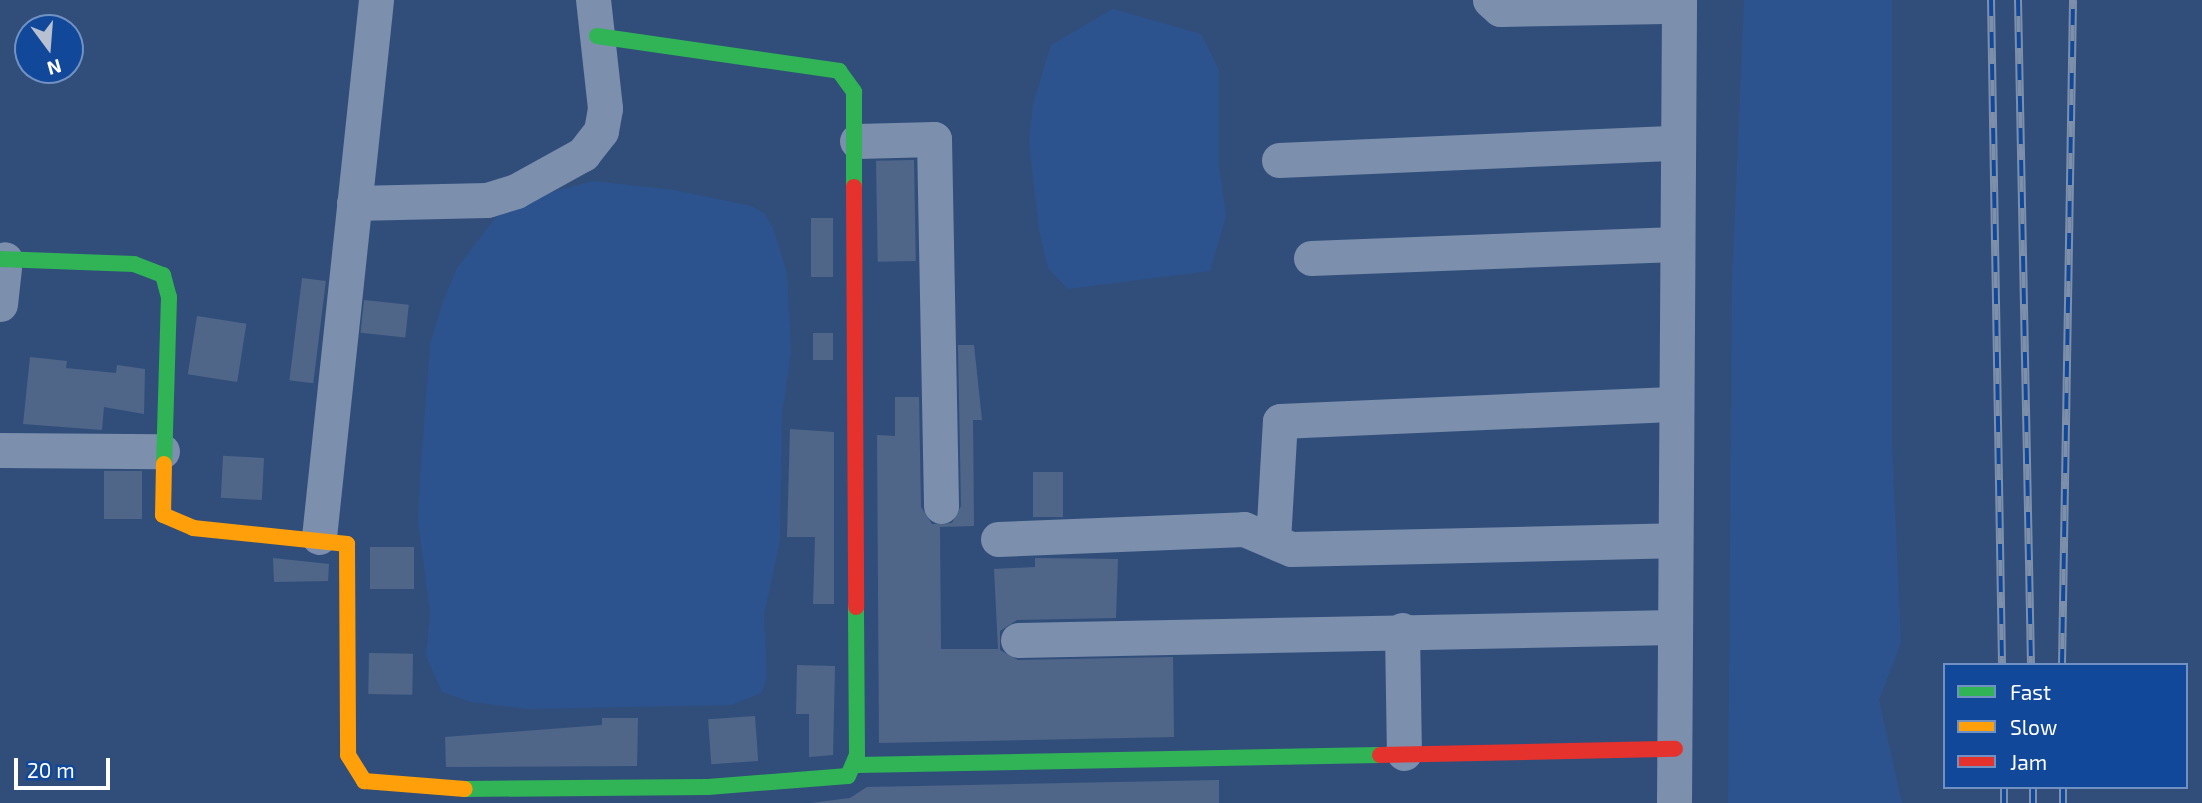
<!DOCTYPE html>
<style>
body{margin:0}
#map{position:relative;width:2202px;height:803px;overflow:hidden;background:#314e7b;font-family:"Exo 2",sans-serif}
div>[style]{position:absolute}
.water>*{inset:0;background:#2c538e}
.building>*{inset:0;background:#4f6689;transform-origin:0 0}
.street>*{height:35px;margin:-17.5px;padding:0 17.5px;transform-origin:17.5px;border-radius:17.5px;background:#7c8fad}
.fast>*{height:16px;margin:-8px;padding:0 8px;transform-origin:8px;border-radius:8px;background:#30b455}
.slow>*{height:16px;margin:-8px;padding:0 8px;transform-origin:8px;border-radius:8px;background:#ff9f0a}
.jam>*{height:16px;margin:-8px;padding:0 8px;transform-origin:8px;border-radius:8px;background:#e5322d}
.rail>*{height:8px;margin-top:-4px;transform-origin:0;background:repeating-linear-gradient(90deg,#12489a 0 16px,#7c8fab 0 32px);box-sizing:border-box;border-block:2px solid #7c8fab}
span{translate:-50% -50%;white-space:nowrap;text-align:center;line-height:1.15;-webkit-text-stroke:5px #12489a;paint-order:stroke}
.legend{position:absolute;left:1943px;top:663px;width:245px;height:126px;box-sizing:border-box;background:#12489a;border:2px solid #7191c2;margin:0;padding:9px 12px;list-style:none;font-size:21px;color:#fff}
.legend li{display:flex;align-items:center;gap:14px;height:35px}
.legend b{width:35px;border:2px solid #7191c2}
.north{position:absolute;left:14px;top:14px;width:70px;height:70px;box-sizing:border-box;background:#12489a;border:2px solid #7191c2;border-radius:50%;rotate:164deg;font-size:19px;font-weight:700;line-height:28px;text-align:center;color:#fff}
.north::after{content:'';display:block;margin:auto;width:24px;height:32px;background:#b7c1d1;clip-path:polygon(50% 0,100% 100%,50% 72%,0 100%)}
.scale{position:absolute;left:14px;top:758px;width:96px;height:32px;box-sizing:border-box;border:4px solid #fff;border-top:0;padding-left:9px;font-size:21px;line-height:24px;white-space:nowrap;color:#fff;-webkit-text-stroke:5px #12489a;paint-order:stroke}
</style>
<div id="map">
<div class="water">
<div style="clip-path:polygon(1744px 0,1892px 0,1892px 443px,1901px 643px,1879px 700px,1902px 803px,1728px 803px,1732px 282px)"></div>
<div style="clip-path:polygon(1113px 9px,1201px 34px,1219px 70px,1219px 166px,1226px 216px,1210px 271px,1068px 289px,1048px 268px,1039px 231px,1029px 142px,1033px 104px,1051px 45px)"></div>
<div style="clip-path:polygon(593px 181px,674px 190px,751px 206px,764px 213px,773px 228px,787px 273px,791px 352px,782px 415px,780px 540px,764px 615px,767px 678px,761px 693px,731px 705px,529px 709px,471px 702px,442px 692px,426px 656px,430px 612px,418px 521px,420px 478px,430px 345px,442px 304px,457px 268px,497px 216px,520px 201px)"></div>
</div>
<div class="building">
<div style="left:914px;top:160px;width:101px;height:38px;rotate:89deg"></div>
<div style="left:811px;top:218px;width:22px;height:59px"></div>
<div style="left:302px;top:278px;width:24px;height:103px;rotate:7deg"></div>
<div style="left:364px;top:300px;width:45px;height:33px;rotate:6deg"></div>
<div style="left:197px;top:316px;width:50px;height:59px;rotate:9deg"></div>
<div style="left:813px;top:333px;width:20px;height:27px"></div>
<div style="clip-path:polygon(958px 345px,974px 345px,982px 420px,973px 420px,974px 526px,940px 527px,941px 649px,998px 649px,994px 569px,1035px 567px,1035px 558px,1118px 559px,1116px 618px,1017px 620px,1000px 631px,1000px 650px,1018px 660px,1173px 657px,1174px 737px,879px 743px,877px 435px,895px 436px,895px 397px,919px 397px,921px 507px,932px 524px,952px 523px,961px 506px)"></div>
<div style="clip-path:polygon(30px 357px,67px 361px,66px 368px,116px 373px,117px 365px,145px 369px,144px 414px,104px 407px,102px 430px,23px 424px)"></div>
<div style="clip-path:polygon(790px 429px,834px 432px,834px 604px,813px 604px,815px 537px,787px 537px)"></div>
<div style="left:264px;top:458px;width:42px;height:41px;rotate:93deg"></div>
<div style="left:104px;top:471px;width:38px;height:48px"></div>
<div style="left:1033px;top:472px;width:30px;height:45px"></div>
<div style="left:414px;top:547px;width:42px;height:44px;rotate:90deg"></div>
<div style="clip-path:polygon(273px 558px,329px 564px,328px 581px,274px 582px)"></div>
<div style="left:369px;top:653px;width:44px;height:41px;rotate:1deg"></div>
<div style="clip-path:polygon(797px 665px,835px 666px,833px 755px,809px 757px,809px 714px,796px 714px)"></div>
<div style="left:755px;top:716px;width:45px;height:47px;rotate:86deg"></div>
<div style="clip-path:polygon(602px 718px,638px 718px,637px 766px,446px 767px,445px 737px,602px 725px)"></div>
<div style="clip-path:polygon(1219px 780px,1219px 803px,811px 803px,850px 798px,867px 787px)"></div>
</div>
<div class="street">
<div style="left:1490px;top:0;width:13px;rotate:42deg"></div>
<div style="left:1500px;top:9px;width:179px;rotate:-1deg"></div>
<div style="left:857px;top:141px;width:77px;rotate:-1.5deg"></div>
<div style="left:934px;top:139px;width:367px;rotate:88.9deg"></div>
<div style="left:1279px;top:160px;width:397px;rotate:-2.5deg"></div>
<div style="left:354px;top:203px;width:133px;rotate:-1.3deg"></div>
<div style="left:487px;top:200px;width:30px;rotate:-17deg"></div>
<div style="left:516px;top:191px;width:77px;rotate:-28.9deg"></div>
<div style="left:583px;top:154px;width:29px;rotate:-52deg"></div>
<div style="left:601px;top:131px;width:23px;rotate:-80deg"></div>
<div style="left:605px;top:108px;width:109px;rotate:-96.3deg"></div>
<div style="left:1311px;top:258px;width:365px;rotate:-2.2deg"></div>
<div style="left:0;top:304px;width:45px;rotate:-83.7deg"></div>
<div style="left:0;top:450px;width:162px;rotate:0.4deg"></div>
<div style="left:319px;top:537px;width:540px;rotate:-83.94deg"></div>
<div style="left:998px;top:539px;width:246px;rotate:-2.3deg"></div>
<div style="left:1244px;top:529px;width:51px;rotate:23.1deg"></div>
<div style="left:1291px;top:549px;width:382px;rotate:-1.3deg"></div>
<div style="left:1273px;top:541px;width:120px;rotate:-86.7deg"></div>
<div style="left:1280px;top:421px;width:392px;rotate:-2.5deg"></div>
<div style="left:1402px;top:630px;width:123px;rotate:89.1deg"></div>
<div style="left:1018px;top:640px;width:656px;rotate:-1.14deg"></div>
<div style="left:1674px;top:803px;width:803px;rotate:-89.64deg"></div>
</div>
<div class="fast">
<div style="left:597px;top:36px;width:245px;rotate:8.2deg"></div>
<div style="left:839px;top:71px;width:26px;rotate:54deg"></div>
<div style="left:854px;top:92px;width:95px;rotate:90deg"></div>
<div style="left:0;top:259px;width:134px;rotate:2.1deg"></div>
<div style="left:134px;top:264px;width:31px;rotate:21deg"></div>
<div style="left:163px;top:275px;width:23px;rotate:75deg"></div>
<div style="left:169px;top:297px;width:167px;rotate:91.7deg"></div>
<div style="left:857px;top:765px;width:523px;rotate:-1.1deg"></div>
<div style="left:465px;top:789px;width:243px;rotate:-0.5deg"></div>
<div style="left:708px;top:787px;width:140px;rotate:-4.5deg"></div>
<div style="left:848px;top:776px;width:23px;rotate:-67deg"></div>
<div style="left:857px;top:755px;width:148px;rotate:-90.4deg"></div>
</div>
<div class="slow">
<div style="left:164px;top:464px;width:51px;rotate:91.1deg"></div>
<div style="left:163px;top:515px;width:33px;rotate:23deg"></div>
<div style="left:193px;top:528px;width:155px;rotate:5.9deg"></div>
<div style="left:347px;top:544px;width:211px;rotate:89.7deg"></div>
<div style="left:348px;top:755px;width:31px;rotate:58deg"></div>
<div style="left:364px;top:781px;width:101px;rotate:4.5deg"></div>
</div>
<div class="jam">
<div style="left:854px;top:187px;width:420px;rotate:89.7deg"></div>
<div style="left:1380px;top:755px;width:295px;rotate:-1.2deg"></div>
</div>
<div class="rail">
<div style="left:1991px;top:0;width:665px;rotate:89.05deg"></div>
<div style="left:2018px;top:0;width:665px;rotate:88.88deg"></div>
<div style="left:2062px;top:665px;width:665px;rotate:-89.05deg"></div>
<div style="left:2004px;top:787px;width:16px;rotate:90deg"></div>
<div style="left:2033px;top:787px;width:16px;rotate:90deg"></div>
<div style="left:2063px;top:787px;width:16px;rotate:90deg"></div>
</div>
<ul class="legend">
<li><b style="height:9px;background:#30b455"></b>Fast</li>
<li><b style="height:9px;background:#ff9f0a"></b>Slow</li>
<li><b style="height:9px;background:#e5322d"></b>Jam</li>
</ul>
<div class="north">N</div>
<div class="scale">20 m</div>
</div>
